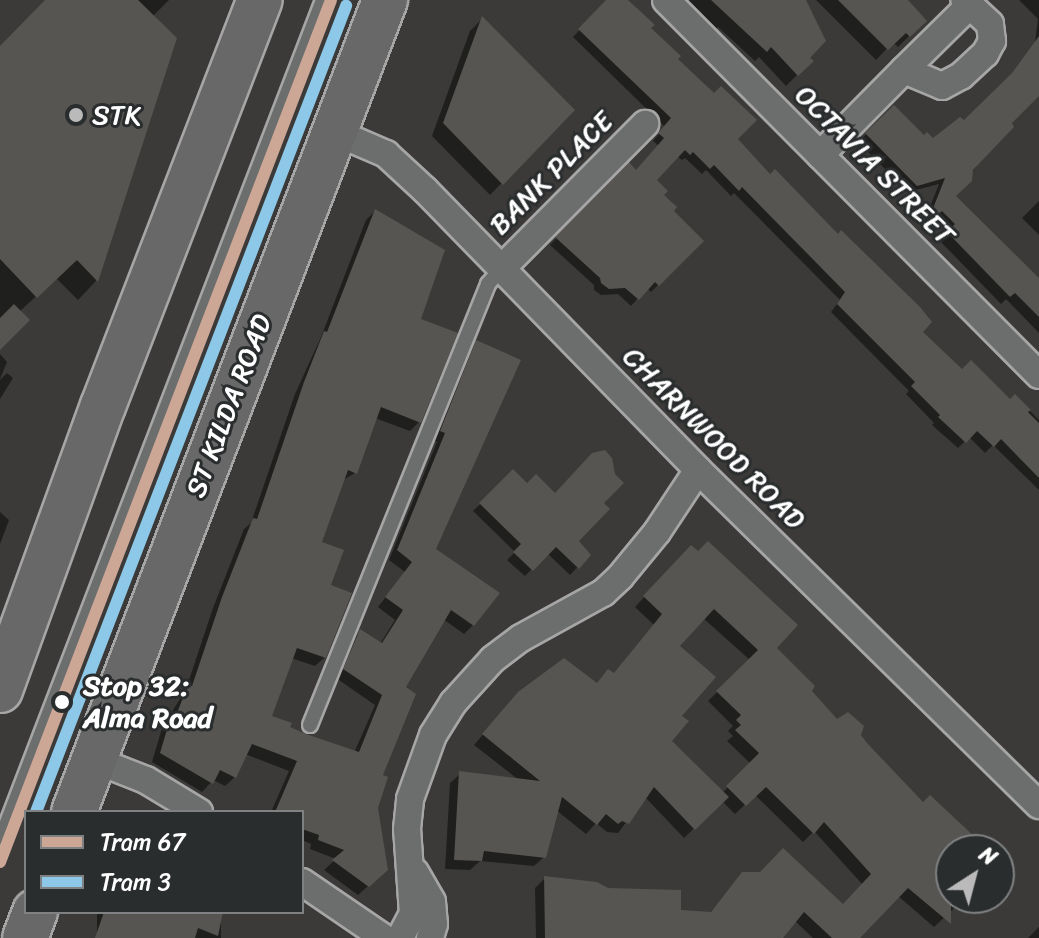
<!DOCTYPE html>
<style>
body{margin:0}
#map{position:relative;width:1039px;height:938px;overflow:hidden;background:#3b3a39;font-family:Sriracha,sans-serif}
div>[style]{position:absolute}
.shadow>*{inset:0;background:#0007;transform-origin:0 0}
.building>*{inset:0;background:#575552}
.roads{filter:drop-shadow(2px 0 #a7a6a6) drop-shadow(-2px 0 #a7a6a6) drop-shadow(0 2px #a7a6a6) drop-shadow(0 -2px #a7a6a6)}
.service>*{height:14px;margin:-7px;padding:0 7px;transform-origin:7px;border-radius:7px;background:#6c6d6d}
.minor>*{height:26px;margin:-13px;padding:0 13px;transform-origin:13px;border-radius:13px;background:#6c6d6d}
.trunk>*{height:44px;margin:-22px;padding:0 22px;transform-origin:22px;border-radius:22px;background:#696868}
.tram-1>*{height:12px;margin:-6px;padding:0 6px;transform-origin:6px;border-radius:6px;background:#cca796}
.tram-2>*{height:12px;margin:-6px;padding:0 6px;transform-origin:6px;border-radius:6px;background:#8dc8e8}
.dots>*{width:22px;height:22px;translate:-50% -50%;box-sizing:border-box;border:4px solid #2a2d2e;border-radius:50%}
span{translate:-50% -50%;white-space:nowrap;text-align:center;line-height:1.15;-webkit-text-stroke:6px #2a2d2e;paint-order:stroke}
.poi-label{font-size:28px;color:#fff}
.left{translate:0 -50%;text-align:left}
.street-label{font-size:28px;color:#fff}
.stop-label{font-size:28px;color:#fff;font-weight:700}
.legend{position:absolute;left:24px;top:810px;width:280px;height:104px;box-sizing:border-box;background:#2a2d2e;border:2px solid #7f8182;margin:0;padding:10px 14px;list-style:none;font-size:24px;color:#fff}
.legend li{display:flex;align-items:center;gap:16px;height:40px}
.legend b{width:40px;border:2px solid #7f8182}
.north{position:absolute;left:935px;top:834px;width:80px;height:80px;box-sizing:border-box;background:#2a2d2e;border:2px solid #7f8182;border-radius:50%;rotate:36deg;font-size:22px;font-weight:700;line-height:32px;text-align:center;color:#fff}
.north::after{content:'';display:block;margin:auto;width:28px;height:36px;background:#bababa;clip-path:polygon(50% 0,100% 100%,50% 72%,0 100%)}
</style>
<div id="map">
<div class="shadow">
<div style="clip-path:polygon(47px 0,169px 0,152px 17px,174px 39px,96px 281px,78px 300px,56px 278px,19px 312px,0 347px,0 49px)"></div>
<div style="clip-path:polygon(608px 0,625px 0,675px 59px,735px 139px,920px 332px,962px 372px,1010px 402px,1015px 396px,1039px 420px,1039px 490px,993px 445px,985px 453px,969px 437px,958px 448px,932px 425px,934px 423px,906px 394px,909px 391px,831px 312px,840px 300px,734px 193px,731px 196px,706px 170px,702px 174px,685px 158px,682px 160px,677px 156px,654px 180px,671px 212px,702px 241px,651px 292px,647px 288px,631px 306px,618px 294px,601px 295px,594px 290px,594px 285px,550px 245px,629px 165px,636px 172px,659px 146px,653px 141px,665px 127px,573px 37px)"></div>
<div style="clip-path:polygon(678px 0,804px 0,807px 58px,811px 61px,786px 86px,759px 57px,755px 61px,718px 27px,711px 34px)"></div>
<div style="clip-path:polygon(816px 0,901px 0,924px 21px,898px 47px,893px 42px,876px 60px)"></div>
<div style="clip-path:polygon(1019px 0,1039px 0,1039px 93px,1009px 123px,954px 196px,1039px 281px,1039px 333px,1006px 299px,1001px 304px,941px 242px,949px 233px,932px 217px,922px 227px,939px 184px,908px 192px,858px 142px,894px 107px,924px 137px,932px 140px,964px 123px,1005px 83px,1035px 42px,1038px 19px)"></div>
<div style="clip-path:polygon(482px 19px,572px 111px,490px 195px,432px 136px,470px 31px)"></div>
<div style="clip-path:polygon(1039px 201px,1039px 235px,1022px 218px)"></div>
<div style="clip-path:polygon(375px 211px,418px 321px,419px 422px,410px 431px,375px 418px,355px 473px,343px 480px,319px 543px,328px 587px,325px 657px,315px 666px,291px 658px,270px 717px,288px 728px,354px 753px,375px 705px,336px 678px,351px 640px,360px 631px,380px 644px,395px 620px,378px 607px,405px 572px,389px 560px,437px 442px,432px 440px,468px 351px,477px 342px,434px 550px,473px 625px,464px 634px,443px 619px,404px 688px,380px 776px,376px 808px,376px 879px,358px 895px,324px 870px,336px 859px,310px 849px,311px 844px,302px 840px,302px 812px,271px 812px,289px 771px,245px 754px,235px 777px,225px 786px,213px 780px,202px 792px,152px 762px,162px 728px,186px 689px,213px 608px,244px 529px,251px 523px,295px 394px,321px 337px,366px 220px)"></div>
<div style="clip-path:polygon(0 354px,7px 362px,0 379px)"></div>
<div style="clip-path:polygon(7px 373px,13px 378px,0 399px,0 380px)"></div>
<div style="clip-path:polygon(513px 472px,527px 485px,555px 495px,601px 503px,577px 541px,589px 555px,570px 575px,547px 553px,525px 576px,507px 560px,515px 552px,473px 511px)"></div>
<div style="clip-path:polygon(0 512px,9px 520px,0 544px)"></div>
<div style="clip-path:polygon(evenodd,691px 547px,837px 721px,859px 735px,923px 805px,978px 850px,951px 850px,951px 898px,965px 898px,934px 927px,898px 896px,858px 938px,813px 938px,794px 920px,780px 938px,536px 938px,535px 888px,545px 878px,608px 890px,680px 911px,710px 913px,733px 885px,843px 906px,863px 885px,814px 831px,803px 842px,755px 795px,735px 814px,722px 801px,684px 838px,645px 797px,618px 833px,607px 832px,596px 823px,586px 834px,556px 810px,544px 857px,534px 866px,480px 861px,470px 870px,445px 869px,450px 783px,460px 774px,519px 780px,474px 745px,509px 704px,596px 685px,613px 675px,654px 625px,635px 607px,691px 547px,703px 618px,750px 660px,708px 701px,733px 726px,728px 731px,733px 736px,727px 741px,751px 764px,722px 793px,670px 741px,679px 716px,678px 646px,703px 618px)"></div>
<div style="left:97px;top:912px;width:124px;height:28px"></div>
<div style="clip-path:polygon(1039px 927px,1039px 938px,1028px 938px)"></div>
</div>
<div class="building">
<div style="clip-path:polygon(45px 0,138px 0,177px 38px,98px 282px,77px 260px,37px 298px,0 259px,0 46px)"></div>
<div style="clip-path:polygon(606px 0,628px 0,655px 25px,651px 28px,681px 56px,678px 59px,714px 93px,721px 86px,757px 120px,738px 139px,770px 174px,775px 169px,838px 234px,841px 230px,920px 307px,932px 322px,923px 332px,962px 369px,971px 360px,1010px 399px,1015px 394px,1031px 410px,1028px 412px,1039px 423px,1039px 478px,1001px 439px,994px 447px,977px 431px,966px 443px,938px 417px,940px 415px,911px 386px,915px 382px,837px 304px,845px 292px,742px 187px,739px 191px,714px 165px,710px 169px,693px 152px,690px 155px,685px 150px,657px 180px,668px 191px,664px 195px,677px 207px,674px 211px,704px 241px,659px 286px,655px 282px,639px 300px,625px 288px,609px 289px,601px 283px,600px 278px,555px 237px,629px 162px,636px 170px,664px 138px,658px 133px,671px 118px,578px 29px)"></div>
<div style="clip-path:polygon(711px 0,806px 0,826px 41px,810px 58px,814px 61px,798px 76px,771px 47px,767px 52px)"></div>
<div style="clip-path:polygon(838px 0,908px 0,927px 21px,910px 37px,906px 33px,888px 50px)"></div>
<div style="clip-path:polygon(482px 16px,575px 110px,503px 185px,443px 123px)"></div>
<div style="clip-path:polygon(1039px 36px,1039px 96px,1012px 123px,1014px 127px,973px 170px,972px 181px,956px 196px,1039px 278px,1039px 317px,1015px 293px,1010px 297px,947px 232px,955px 224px,942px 211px,926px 226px,945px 178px,917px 186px,865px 133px,894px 105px,924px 135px,927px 132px,933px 138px,960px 117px,964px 120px,1012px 73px)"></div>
<div style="clip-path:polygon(375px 209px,445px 250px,421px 319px,458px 333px,421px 423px,381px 407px,357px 474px,348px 470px,322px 542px,344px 550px,331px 585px,352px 593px,326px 658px,297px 648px,272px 716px,292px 723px,290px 727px,306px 734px,359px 752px,382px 695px,343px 669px,360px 629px,382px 643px,403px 610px,385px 597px,412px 562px,397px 550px,445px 433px,440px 431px,476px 340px,521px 360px,436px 549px,500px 593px,474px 626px,451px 610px,406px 687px,416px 694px,383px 775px,388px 777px,378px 808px,388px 870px,369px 887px,332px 860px,344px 850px,318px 840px,319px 835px,302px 829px,302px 812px,275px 812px,297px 761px,252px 744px,236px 778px,220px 770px,213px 784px,160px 753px,171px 716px,175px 718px,188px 685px,192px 686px,222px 597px,253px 518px,257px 519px,304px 382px,324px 331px,327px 332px)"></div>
<div style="clip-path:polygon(14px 304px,30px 320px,0 350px,0 318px)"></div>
<div style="clip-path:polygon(605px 450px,612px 458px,615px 474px,624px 483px,604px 503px,610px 509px,579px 541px,591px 555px,579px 569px,556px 547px,533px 571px,513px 552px,521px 544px,479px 503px,513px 469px,527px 483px,536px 474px,555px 493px,592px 453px)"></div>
<div style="clip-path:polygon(708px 541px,798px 625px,777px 648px,815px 686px,812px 691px,837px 719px,848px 712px,864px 726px,861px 735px,867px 743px,923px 802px,930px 795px,977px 839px,967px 850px,951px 850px,951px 924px,908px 888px,860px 938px,832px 938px,804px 912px,783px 938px,545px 938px,544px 876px,597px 882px,608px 888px,681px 890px,681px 910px,711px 912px,742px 872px,760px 872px,783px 848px,843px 904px,871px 874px,824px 822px,814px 834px,766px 787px,746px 806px,726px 786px,759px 753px,735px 730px,741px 725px,736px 720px,741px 715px,716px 691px,758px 650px,714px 609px,680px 646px,716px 677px,682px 716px,689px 721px,672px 741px,729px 797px,695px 830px,654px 787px,629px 824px,622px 821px,618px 824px,606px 814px,597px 825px,562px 797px,546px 858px,484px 851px,482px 861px,454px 860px,459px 771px,540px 781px,482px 734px,518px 692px,564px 658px,597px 683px,608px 669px,614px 673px,662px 614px,643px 596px,691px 545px,698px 551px)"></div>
<div style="clip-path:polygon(104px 912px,223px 912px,218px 936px,198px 928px,195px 938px,95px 938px)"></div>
</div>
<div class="roads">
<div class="service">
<div style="left:310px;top:725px;width:476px;rotate:-68deg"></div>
<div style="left:488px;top:284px;width:23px;rotate:-49deg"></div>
<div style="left:0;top:841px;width:901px;rotate:-68.99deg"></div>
</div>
<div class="minor">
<div style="left:666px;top:0;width:529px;rotate:45.15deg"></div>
<div style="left:904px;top:70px;width:93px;rotate:-44.6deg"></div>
<div style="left:335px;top:132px;width:56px;rotate:23.3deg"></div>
<div style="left:386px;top:154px;width:53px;rotate:42.7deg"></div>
<div style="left:425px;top:190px;width:391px;rotate:45.7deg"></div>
<div style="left:698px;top:470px;width:478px;rotate:44.5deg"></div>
<div style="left:820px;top:155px;width:120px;rotate:-45.3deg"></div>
<div style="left:904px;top:70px;width:41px;rotate:22.8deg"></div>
<div style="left:942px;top:86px;width:21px;rotate:-28deg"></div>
<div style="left:961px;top:76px;width:33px;rotate:-43deg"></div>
<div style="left:985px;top:54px;width:15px;rotate:-62deg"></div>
<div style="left:992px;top:41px;width:17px;rotate:-97deg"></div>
<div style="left:990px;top:24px;width:35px;rotate:-137deg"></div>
<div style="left:503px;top:267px;width:202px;rotate:-45.2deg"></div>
<div style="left:95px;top:760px;width:55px;rotate:21.4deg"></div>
<div style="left:146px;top:780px;width:62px;rotate:31.1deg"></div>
<div style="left:415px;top:872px;width:34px;rotate:60deg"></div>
<div style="left:432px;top:902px;width:22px;rotate:85deg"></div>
<div style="left:434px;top:924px;width:15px;rotate:106deg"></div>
<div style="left:302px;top:882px;width:99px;rotate:34.3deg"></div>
<div style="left:400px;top:938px;width:27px;rotate:-62deg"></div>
<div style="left:413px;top:914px;width:85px;rotate:-94deg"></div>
<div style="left:407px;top:829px;width:30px;rotate:-84deg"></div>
<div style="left:410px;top:799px;width:68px;rotate:-70.2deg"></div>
<div style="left:433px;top:735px;width:38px;rotate:-58deg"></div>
<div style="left:453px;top:703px;width:59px;rotate:-47.7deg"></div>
<div style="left:493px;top:659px;width:35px;rotate:-37deg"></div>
<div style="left:521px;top:638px;width:94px;rotate:-28.8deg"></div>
<div style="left:603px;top:593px;width:23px;rotate:-43deg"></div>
<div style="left:620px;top:577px;width:58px;rotate:-50.6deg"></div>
<div style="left:657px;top:532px;width:74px;rotate:-56.5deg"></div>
</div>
<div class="trunk">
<div style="left:0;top:690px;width:302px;rotate:-70.1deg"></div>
<div style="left:103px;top:406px;width:435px;rotate:-68.9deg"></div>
<div style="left:74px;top:812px;width:870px;rotate:-69.04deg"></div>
<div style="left:25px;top:938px;width:28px;rotate:-69deg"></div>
</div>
</div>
<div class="tram-1">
<div style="left:0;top:862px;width:923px;rotate:-68.99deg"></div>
</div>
<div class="tram-2">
<div style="left:36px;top:812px;width:864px;rotate:-68.96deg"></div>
</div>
<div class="dots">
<div style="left:76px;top:115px;background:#bababa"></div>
<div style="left:62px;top:702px;background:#fff"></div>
</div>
<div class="poi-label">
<span class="left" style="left:92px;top:115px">STK</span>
</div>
<div class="street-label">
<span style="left:875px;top:165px;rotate:45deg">OCTAVIA STREET</span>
<span style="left:551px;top:173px;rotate:-45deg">BANK PLACE</span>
<span style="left:229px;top:406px;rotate:-69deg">ST KILDA ROAD</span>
<span style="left:714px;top:438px;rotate:45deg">CHARNWOOD ROAD</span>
</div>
<div class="stop-label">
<span class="left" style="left:83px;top:702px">Stop 32:<br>Alma Road</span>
</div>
<ul class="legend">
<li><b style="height:10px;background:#cca796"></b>Tram 67</li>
<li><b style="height:10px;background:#8dc8e8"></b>Tram 3</li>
</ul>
<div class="north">N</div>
</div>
